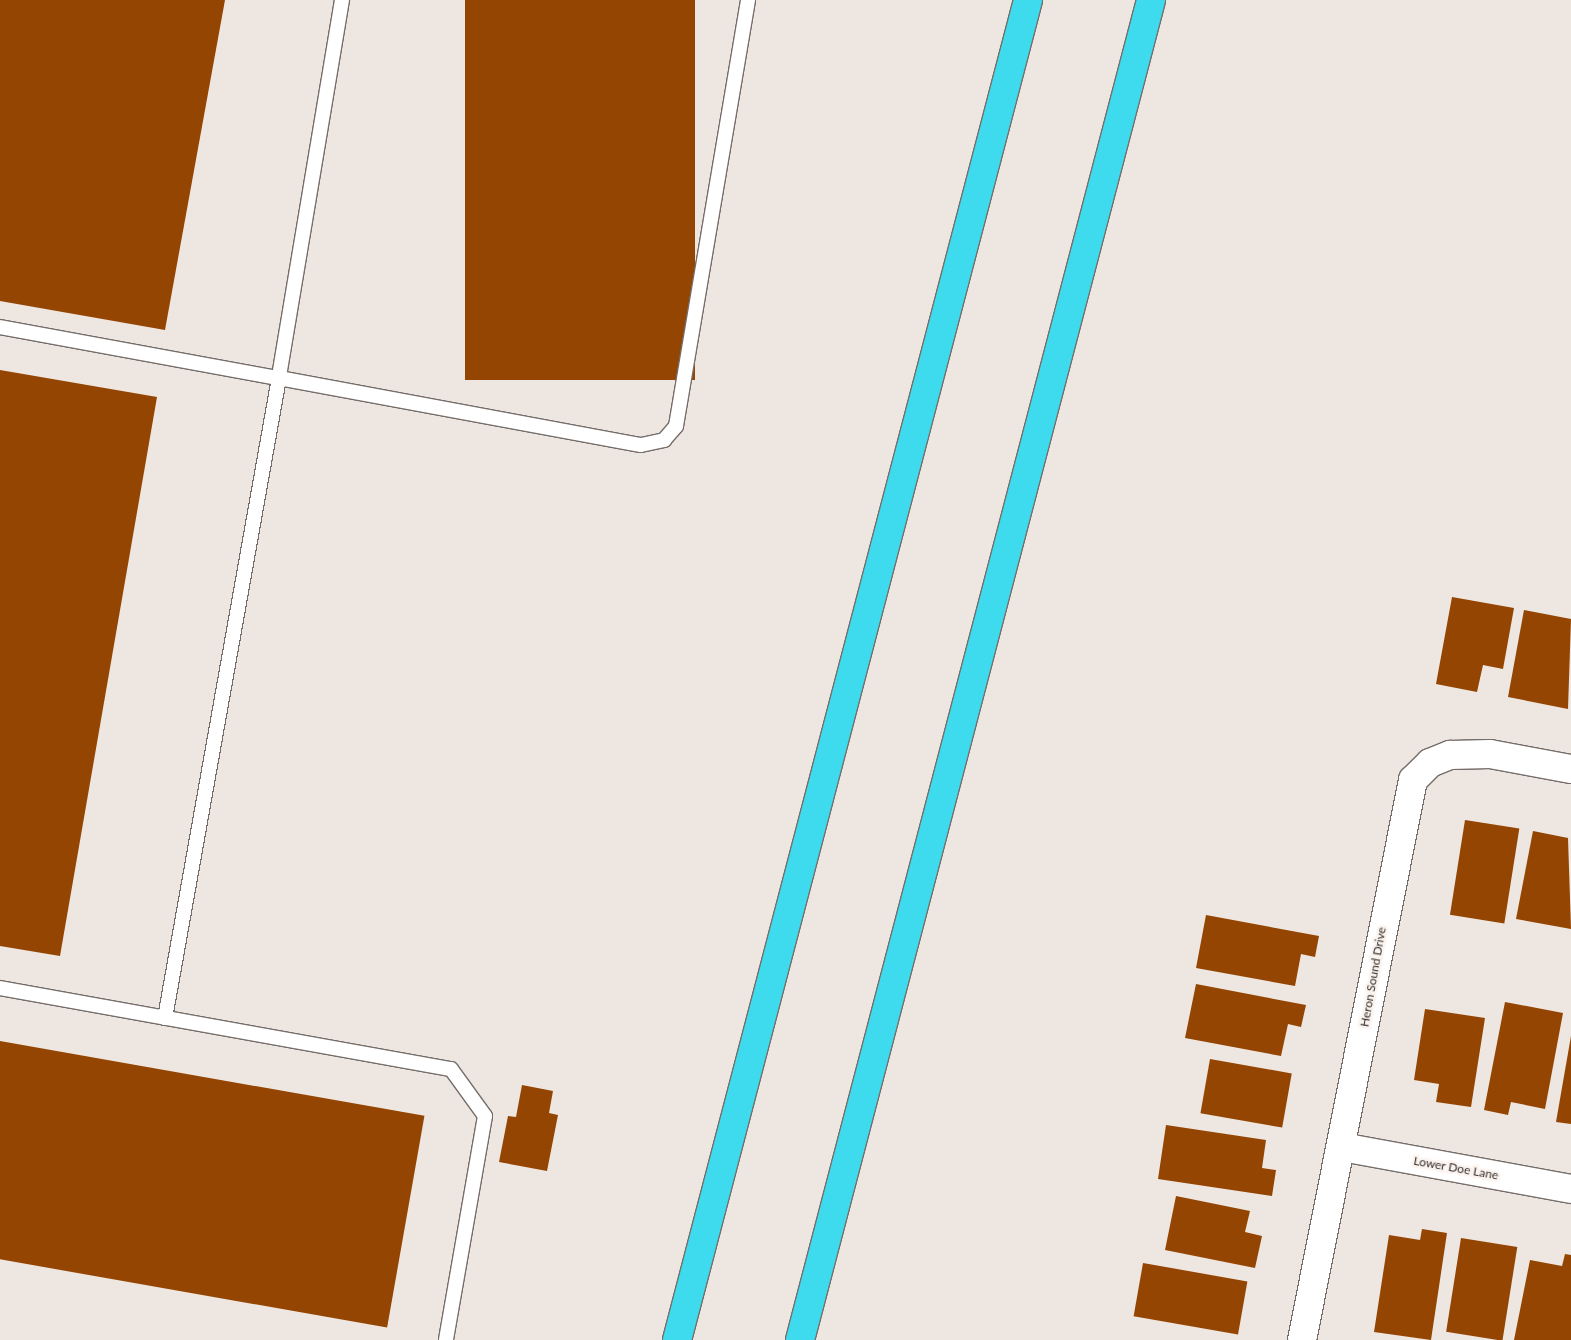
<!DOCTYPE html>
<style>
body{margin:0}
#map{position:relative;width:1571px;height:1340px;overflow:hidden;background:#eee6e1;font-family:Lato,sans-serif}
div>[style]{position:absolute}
.building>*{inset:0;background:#944501;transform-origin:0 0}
.roads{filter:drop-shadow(1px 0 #756d69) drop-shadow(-1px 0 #756d69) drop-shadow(0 1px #756d69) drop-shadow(0 -1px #756d69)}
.lane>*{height:14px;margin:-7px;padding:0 7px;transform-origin:7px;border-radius:7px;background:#fff}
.street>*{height:28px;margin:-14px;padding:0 14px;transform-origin:14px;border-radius:14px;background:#fff}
.highway>*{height:28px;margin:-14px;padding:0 14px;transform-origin:14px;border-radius:14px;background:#3ddbed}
span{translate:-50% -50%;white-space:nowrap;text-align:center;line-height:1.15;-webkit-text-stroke:5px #fbf3ee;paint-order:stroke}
.street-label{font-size:12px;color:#312e2c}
</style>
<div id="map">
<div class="building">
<div style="clip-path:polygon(0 0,225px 0,165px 330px,0 301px)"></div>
<div style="left:465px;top:0;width:230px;height:380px"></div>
<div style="clip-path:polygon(0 370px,157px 397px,60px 956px,0 946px)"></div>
<div style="clip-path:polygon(1452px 597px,1514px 608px,1503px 669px,1483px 665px,1477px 692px,1436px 684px)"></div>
<div style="clip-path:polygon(1524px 610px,1571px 619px,1568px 709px,1508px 697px)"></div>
<div style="left:1465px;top:820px;width:55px;height:96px;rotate:9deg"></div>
<div style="clip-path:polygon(1533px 831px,1568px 838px,1571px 929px,1516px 919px)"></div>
<div style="clip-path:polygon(1206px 915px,1319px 936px,1315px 957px,1301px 954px,1295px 986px,1196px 968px)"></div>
<div style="clip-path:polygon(1196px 984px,1306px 1005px,1301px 1027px,1288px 1024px,1281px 1056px,1185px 1038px)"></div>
<div style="clip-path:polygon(1505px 1002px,1563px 1013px,1545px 1109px,1511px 1102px,1508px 1115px,1484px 1110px)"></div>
<div style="clip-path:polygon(1425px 1009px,1485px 1018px,1471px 1107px,1436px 1102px,1439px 1084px,1414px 1080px)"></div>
<div style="clip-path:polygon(1571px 1036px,1571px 1124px,1556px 1122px)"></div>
<div style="left:0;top:1041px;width:431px;height:215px;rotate:10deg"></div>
<div style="left:1210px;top:1059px;width:83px;height:55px;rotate:10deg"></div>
<div style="clip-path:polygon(522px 1085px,553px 1091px,549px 1113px,558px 1115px,547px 1171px,499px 1162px,508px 1116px,516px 1117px)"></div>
<div style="clip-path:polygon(1166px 1125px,1266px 1140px,1262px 1168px,1276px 1170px,1272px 1196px,1158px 1179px)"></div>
<div style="clip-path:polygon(1176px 1196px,1250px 1211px,1245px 1232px,1262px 1236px,1255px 1268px,1165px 1250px)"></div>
<div style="clip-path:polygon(1422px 1229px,1447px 1233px,1431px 1340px,1374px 1332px,1389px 1235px,1420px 1240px)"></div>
<div style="left:1461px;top:1238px;width:57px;height:95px;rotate:9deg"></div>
<div style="clip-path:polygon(1565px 1254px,1571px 1255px,1571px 1340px,1514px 1340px,1530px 1260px,1562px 1266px)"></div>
<div style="left:1143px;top:1263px;width:106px;height:54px;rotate:10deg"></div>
</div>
<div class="roads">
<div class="lane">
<div style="left:342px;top:0;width:383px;rotate:99.5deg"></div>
<div style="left:279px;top:378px;width:368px;rotate:10.5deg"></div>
<div style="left:641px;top:445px;width:24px;rotate:-12deg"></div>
<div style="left:664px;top:440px;width:18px;rotate:-49deg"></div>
<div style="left:676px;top:426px;width:432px;rotate:-80.4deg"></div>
<div style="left:0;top:327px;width:284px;rotate:10.4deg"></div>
<div style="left:279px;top:378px;width:650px;rotate:100.1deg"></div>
<div style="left:0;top:988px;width:458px;rotate:10.2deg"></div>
<div style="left:451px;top:1069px;width:58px;rotate:54.1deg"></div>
<div style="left:485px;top:1116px;width:227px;rotate:99.9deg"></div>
</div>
<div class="street">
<div style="left:1342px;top:1147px;width:233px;rotate:10.4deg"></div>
<div style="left:1302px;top:1340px;width:571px;rotate:-78.79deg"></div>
<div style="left:1413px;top:780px;width:24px;rotate:-45deg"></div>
<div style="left:1430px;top:763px;width:22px;rotate:-22deg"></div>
<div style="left:1450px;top:755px;width:40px;rotate:-1.4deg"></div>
<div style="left:1490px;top:754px;width:82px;rotate:10.5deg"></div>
</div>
<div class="highway">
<div style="left:677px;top:1340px;width:1385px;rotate:-75.32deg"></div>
<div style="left:800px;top:1340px;width:1385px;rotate:-75.32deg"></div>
</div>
</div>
<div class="street-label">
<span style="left:1373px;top:977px;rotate:-80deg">Heron Sound Drive</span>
<span style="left:1456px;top:1168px;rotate:10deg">Lower Doe Lane</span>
</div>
</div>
